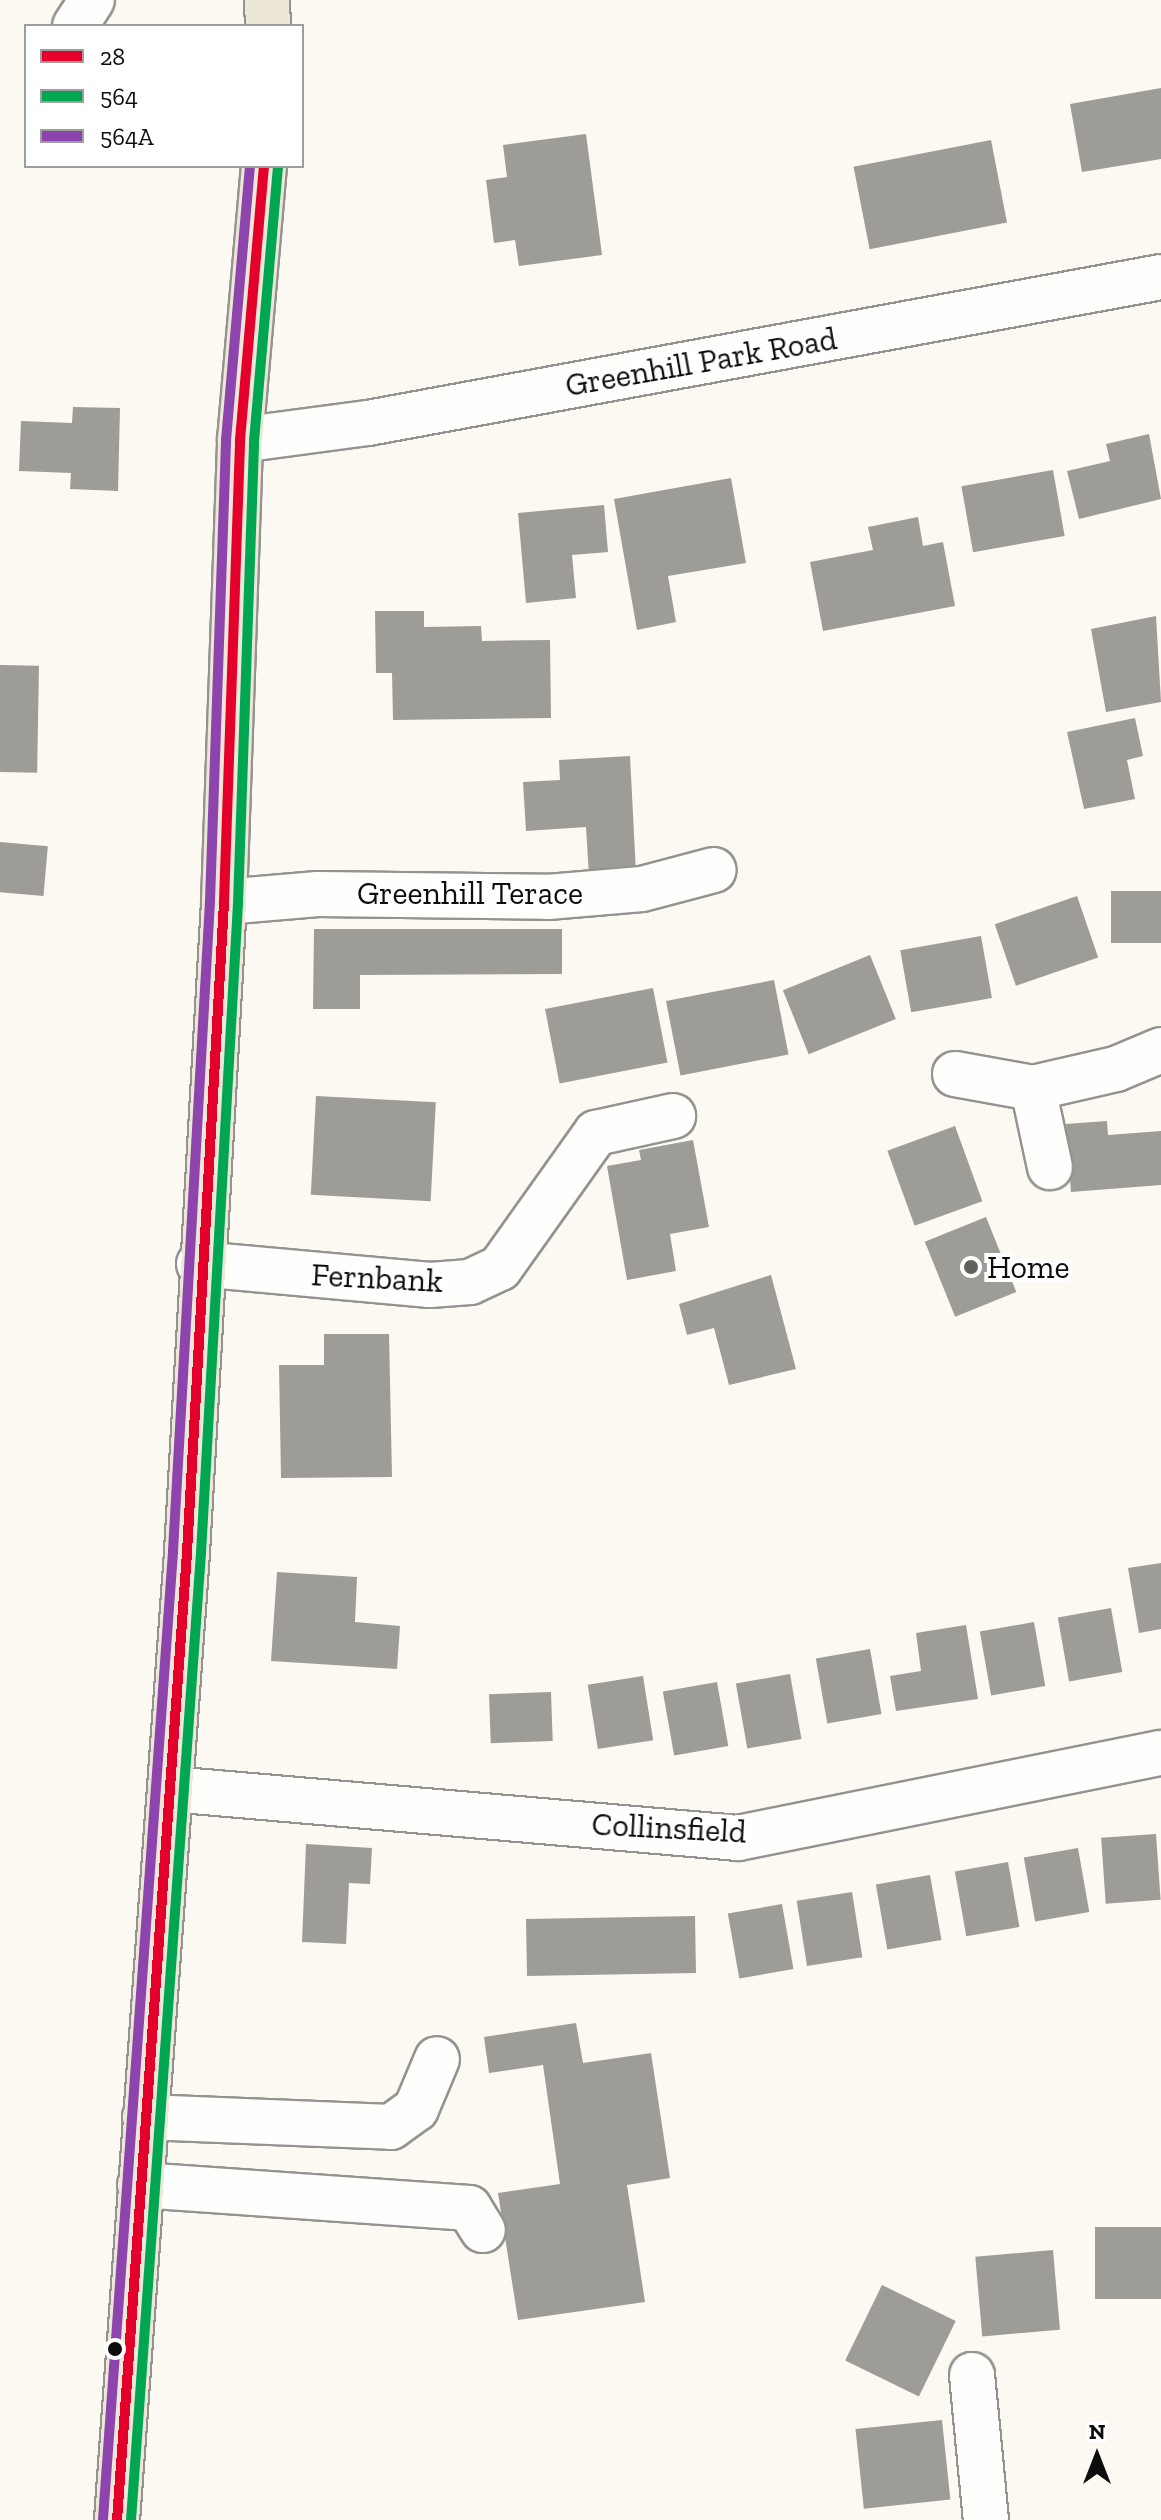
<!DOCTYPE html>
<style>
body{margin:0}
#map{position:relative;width:1161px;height:2520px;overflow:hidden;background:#fbf9f1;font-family:"Zilla Slab",serif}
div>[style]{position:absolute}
.building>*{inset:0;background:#9e9c97;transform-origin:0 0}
.roads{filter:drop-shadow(2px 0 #949390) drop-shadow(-2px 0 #949390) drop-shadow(0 2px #949390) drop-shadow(0 -2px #949390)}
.minor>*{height:44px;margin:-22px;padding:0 22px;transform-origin:22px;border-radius:22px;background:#fefefd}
.major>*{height:44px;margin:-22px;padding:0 22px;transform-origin:22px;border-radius:22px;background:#ede7d8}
.bus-1>*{height:10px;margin:-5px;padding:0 5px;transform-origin:5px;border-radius:5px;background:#e4002b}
.bus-2>*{height:10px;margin:-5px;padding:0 5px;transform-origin:5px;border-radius:5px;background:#00a651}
.bus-3>*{height:10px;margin:-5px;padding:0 5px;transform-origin:5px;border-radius:5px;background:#8e44ad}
.dots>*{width:22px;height:22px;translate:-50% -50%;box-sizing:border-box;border:4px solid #fff;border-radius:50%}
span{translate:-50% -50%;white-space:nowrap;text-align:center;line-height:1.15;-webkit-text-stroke:8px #fff;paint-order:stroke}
.street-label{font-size:32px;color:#0d0d0d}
.poi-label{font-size:32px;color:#0d0d0d}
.left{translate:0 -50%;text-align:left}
.legend{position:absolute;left:24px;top:24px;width:280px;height:144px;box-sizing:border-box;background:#fff;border:2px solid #9e9e9e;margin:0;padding:10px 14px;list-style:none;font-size:24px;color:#0d0d0d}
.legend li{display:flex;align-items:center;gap:16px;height:40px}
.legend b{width:40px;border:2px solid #9e9e9e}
.north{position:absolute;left:1057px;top:2416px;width:80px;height:80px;-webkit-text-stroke:6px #fff;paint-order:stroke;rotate:0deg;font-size:22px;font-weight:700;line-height:32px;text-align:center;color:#0d0d0d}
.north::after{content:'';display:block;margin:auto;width:28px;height:36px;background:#0d0d0d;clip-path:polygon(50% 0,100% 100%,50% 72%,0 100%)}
</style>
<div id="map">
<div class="building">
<div style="clip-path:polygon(1161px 88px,1161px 159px,1082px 172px,1070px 104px)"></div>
<div style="clip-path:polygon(586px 134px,602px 255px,519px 266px,515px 240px,494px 243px,486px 180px,507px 177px,503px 145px)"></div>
<div style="left:991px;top:140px;width:84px;height:140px;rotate:79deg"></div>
<div style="clip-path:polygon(73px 407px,120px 408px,118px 491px,70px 489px,71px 473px,19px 471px,21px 421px,72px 423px)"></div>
<div style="clip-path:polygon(1149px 434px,1161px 499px,1079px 519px,1067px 471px,1110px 461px,1106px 444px)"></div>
<div style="left:1053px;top:470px;width:67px;height:93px;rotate:80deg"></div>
<div style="clip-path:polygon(731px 478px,746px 563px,668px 576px,676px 622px,637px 630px,614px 499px)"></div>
<div style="clip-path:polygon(604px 505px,608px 552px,572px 555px,576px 598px,526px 603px,518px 513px)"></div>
<div style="clip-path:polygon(918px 517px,923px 546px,943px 542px,955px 606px,823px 631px,810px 562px,873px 550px,868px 527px)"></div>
<div style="clip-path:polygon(375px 611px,424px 611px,424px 627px,481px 626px,482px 641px,550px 640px,551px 718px,393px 720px,392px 673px,376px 673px)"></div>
<div style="clip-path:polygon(1156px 616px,1161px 702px,1106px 712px,1091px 629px)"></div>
<div style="left:0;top:665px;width:39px;height:107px;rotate:1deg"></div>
<div style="clip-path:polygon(1135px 718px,1143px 756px,1127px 760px,1135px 799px,1084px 809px,1067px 732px)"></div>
<div style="clip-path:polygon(630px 756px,636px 873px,589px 876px,586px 827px,526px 831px,523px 782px,560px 780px,559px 760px)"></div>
<div style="left:0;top:842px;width:48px;height:50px;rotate:5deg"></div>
<div style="left:1161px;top:891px;width:52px;height:50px;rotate:90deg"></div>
<div style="left:1077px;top:896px;width:65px;height:87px;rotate:71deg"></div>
<div style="clip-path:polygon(314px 929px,562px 929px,562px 974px,360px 975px,360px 1009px,313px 1009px)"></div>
<div style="left:981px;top:936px;width:63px;height:82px;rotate:80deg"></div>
<div style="left:870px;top:955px;width:69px;height:94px;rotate:68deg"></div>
<div style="left:774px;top:980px;width:76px;height:110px;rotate:79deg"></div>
<div style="left:653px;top:988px;width:76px;height:110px;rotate:79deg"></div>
<div style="left:316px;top:1096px;width:120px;height:99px;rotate:3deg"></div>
<div style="clip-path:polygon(1107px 1121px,1108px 1135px,1161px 1131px,1161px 1185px,1071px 1192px,1066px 1124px)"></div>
<div style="left:955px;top:1126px;width:80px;height:72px;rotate:70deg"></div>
<div style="clip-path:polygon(693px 1140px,709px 1227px,670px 1234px,676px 1271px,627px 1280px,607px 1166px,641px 1160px,639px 1150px)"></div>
<div style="left:986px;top:1217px;width:81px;height:66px;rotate:68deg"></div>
<div style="clip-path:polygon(771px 1275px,796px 1369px,729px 1385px,714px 1328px,687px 1335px,679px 1304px)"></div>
<div style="clip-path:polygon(324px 1334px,389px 1334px,392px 1477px,281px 1478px,279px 1365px,324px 1365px)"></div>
<div style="clip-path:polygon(1161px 1563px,1161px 1629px,1139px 1633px,1128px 1568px)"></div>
<div style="clip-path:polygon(277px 1572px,357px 1577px,355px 1622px,400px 1626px,397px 1669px,271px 1661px)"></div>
<div style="left:1111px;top:1608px;width:65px;height:54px;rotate:80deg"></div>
<div style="left:1034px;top:1622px;width:65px;height:55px;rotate:80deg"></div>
<div style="clip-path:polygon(966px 1625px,978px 1699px,896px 1711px,890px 1676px,921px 1671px,916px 1633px)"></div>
<div style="left:870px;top:1649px;width:66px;height:55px;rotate:80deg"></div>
<div style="left:790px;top:1674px;width:66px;height:55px;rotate:80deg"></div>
<div style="left:643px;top:1676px;width:65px;height:56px;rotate:81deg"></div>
<div style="left:717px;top:1682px;width:65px;height:55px;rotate:80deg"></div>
<div style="left:551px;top:1692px;width:49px;height:62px;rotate:88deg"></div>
<div style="left:1156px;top:1834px;width:66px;height:55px;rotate:86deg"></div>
<div style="clip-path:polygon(306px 1844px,372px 1848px,370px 1884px,349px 1883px,346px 1944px,302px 1942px)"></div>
<div style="left:1078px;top:1848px;width:65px;height:55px;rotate:80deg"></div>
<div style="left:1008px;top:1862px;width:66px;height:54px;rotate:80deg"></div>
<div style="left:930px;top:1875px;width:66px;height:55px;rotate:80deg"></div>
<div style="left:852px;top:1892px;width:66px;height:56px;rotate:81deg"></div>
<div style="left:782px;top:1904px;width:66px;height:55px;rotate:80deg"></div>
<div style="left:695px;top:1916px;width:57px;height:169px;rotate:89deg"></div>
<div style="clip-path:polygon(576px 2023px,583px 2063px,651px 2053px,670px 2178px,627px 2185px,645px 2302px,518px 2320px,498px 2193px,560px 2184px,543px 2065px,489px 2073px,484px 2037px)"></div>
<div style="left:1161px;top:2227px;width:72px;height:66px;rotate:90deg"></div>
<div style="left:1053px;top:2250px;width:80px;height:78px;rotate:85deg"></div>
<div style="left:882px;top:2285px;width:82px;height:84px;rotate:26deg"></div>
<div style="left:942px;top:2420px;width:80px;height:87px;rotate:84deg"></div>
</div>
<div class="roads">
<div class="minor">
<div style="left:75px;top:26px;width:31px;rotate:-57deg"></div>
<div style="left:240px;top:440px;width:129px;rotate:-7.6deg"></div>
<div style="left:368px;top:423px;width:806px;rotate:-10.43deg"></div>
<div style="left:224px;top:902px;width:94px;rotate:-4.9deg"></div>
<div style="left:318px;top:894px;width:230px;rotate:0.7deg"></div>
<div style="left:548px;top:897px;width:94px;rotate:-4.9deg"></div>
<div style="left:642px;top:889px;width:74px;rotate:-14.8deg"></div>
<div style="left:955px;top:1074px;width:79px;rotate:10.2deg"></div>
<div style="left:1033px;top:1088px;width:85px;rotate:-12.9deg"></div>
<div style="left:1116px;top:1069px;width:49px;rotate:-22.9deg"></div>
<div style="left:1033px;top:1088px;width:81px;rotate:77.9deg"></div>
<div style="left:199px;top:1264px;width:232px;rotate:5.2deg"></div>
<div style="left:430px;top:1285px;width:40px;rotate:-4.3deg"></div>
<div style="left:470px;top:1282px;width:33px;rotate:-25deg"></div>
<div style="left:500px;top:1268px;width:166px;rotate:-54.6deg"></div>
<div style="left:596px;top:1133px;width:79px;rotate:-12.4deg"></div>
<div style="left:170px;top:1789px;width:570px;rotate:4.93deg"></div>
<div style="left:738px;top:1838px;width:431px;rotate:-11.4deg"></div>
<div style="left:145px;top:2117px;width:246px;rotate:2.3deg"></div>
<div style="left:391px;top:2127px;width:31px;rotate:-36deg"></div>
<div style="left:416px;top:2109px;width:54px;rotate:-67.2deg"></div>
<div style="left:140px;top:2185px;width:330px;rotate:4deg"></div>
<div style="left:469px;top:2208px;width:26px;rotate:58deg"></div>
<div style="left:972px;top:2375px;width:146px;rotate:84.5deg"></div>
</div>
<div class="major">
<div style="left:267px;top:0;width:26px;rotate:88deg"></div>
<div style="left:117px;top:2520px;width:971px;rotate:-85.86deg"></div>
<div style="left:187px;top:1552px;width:651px;rotate:-86.74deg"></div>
<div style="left:224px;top:902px;width:462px;rotate:-88deg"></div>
<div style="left:240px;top:440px;width:275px;rotate:-85deg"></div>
</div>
</div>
<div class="bus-1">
<div style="left:117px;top:2520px;width:971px;rotate:-85.86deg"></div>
<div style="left:187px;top:1552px;width:651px;rotate:-86.74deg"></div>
<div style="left:224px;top:902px;width:462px;rotate:-88deg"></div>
<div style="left:240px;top:440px;width:275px;rotate:-85deg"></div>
</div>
<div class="bus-2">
<div style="left:131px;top:2520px;width:970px;rotate:-85.86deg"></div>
<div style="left:201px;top:1553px;width:651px;rotate:-86.74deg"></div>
<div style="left:238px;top:903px;width:462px;rotate:-88deg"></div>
<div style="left:254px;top:441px;width:275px;rotate:-85deg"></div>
</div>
<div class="bus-3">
<div style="left:103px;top:2519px;width:971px;rotate:-85.86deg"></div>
<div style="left:173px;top:1551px;width:651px;rotate:-86.74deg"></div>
<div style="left:210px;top:901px;width:461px;rotate:-88deg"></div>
<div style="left:226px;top:440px;width:275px;rotate:-85deg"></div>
</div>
<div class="dots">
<div style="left:971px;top:1267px;background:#60605d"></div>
<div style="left:115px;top:2349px;background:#0d0d0d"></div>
</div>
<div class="street-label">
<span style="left:701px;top:362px;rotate:-10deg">Greenhill Park Road</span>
<span style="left:470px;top:893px">Greenhill Terace</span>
<span style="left:377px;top:1278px;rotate:3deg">Fernbank</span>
<span style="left:669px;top:1828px;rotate:3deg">Collinsfield</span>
</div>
<div class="poi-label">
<span class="left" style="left:987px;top:1267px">Home</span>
</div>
<ul class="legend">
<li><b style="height:10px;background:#e4002b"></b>28</li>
<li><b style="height:10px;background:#00a651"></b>564</li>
<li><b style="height:10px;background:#8e44ad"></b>564A</li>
</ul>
<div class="north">N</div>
</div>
